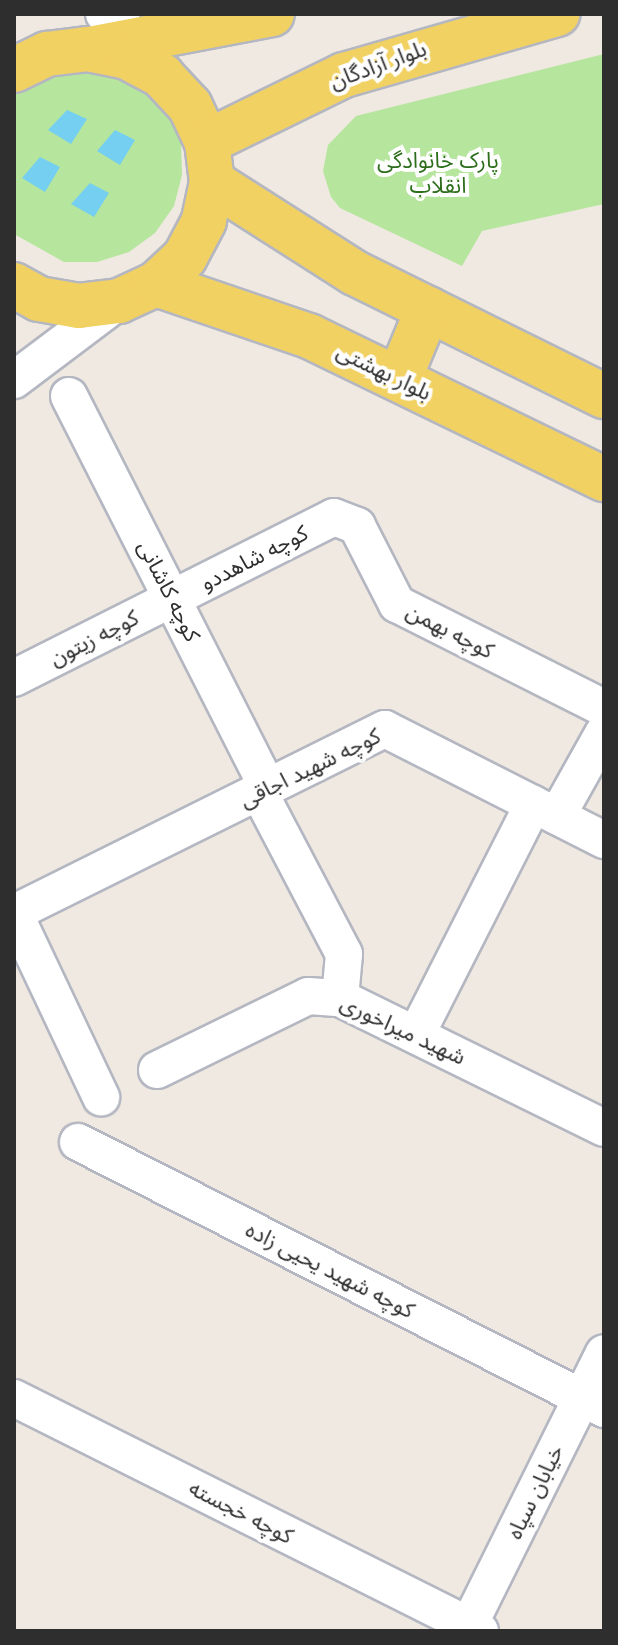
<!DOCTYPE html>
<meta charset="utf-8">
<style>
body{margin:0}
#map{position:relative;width:618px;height:1645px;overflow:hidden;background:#efe9e1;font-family:"Space Grotesk","Noto Sans Arabic",sans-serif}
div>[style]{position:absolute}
.green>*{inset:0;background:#b6e59e}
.water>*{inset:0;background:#75cff0}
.roads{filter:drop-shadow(2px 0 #b4b7c1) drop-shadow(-2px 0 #b4b7c1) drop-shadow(0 2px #b4b7c1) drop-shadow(0 -2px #b4b7c1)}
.minor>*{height:36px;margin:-18px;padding:0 18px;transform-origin:18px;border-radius:18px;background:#fff}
.major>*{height:44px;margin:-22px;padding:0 22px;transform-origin:22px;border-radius:22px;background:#f2d163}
span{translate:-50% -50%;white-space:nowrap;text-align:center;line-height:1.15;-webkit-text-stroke:8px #fff;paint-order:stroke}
.street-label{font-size:22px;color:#2e2e2e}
.park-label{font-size:22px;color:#2c6e1b}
.frame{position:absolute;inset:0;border:16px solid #2e2e2e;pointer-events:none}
</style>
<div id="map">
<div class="green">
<div style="clip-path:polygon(604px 54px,604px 204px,482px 231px,462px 266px,340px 208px,331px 197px,323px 171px,328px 145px,356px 116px)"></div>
<div style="clip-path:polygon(87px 65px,147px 88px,169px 112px,181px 142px,182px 175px,174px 206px,155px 233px,129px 252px,97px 262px,64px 262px,14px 234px,14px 94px,25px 83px)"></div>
</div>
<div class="water">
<div style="clip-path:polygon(67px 110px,87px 119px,71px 144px,48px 130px)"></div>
<div style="clip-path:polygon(115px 130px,135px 140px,120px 165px,97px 151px)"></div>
<div style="clip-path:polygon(40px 157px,60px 167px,45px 192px,22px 178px)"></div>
<div style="clip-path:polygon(90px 183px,109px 193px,94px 217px,71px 204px)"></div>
</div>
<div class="roads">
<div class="minor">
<div style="left:104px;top:14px;width:44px;rotate:34.8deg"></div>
<div style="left:14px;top:380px;width:131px;rotate:-37deg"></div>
<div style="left:69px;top:396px;width:438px;rotate:63.1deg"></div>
<div style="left:14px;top:678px;width:358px;rotate:-26.7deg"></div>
<div style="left:334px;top:517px;width:25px;rotate:21deg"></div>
<div style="left:357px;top:526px;width:88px;rotate:62.9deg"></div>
<div style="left:397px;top:604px;width:232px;rotate:26.7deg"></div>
<div style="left:259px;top:792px;width:183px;rotate:62.3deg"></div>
<div style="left:344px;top:954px;width:44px;rotate:95.2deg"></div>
<div style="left:557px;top:816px;width:96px;rotate:-60.8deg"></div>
<div style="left:14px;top:913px;width:414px;rotate:-26.4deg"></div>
<div style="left:385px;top:729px;width:246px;rotate:26.9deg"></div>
<div style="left:14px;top:913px;width:204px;rotate:64.7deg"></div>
<div style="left:416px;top:1035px;width:259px;rotate:-63.1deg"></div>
<div style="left:157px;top:1070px;width:168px;rotate:-26.1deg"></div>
<div style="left:308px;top:996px;width:32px;rotate:4deg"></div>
<div style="left:340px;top:998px;width:294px;rotate:26.2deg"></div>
<div style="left:78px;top:1142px;width:590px;rotate:26.91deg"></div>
<div style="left:14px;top:1398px;width:521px;rotate:26.57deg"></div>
<div style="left:466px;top:1631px;width:310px;rotate:-63.6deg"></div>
</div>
<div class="major">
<div style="left:94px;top:48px;width:181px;rotate:-10.8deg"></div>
<div style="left:14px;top:70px;width:37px;rotate:-26deg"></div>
<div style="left:47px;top:54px;width:40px;rotate:-7.1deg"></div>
<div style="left:87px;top:49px;width:41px;rotate:11.3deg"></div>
<div style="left:127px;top:57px;width:40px;rotate:28deg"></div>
<div style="left:162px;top:76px;width:41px;rotate:47deg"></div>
<div style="left:190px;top:106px;width:40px;rotate:65deg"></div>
<div style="left:207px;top:142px;width:40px;rotate:82.9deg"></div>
<div style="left:212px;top:182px;width:40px;rotate:102deg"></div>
<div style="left:204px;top:221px;width:41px;rotate:117.8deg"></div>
<div style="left:185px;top:257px;width:40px;rotate:137deg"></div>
<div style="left:156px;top:284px;width:41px;rotate:155.3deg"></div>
<div style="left:119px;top:301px;width:40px;rotate:172.9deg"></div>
<div style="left:79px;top:306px;width:41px;rotate:-170.1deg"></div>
<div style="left:39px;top:299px;width:29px;rotate:-151deg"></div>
<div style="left:207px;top:142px;width:153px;rotate:-26.1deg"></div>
<div style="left:344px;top:75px;width:222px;rotate:-16deg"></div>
<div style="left:212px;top:182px;width:169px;rotate:32.5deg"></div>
<div style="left:355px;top:273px;width:278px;rotate:26.3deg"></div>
<div style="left:156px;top:284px;width:162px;rotate:18.8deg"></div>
<div style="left:309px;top:336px;width:328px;rotate:25.9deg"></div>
<div style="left:399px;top:379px;width:76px;rotate:-67.5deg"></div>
</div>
</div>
<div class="street-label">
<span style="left:378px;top:65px;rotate:-20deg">بلوار آزادگان</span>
<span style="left:384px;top:372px;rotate:26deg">بلوار بهشتی</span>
<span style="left:254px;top:558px;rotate:-27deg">کوچه شاهددو</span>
<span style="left:169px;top:591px;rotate:63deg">کوچه کاشانی</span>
<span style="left:450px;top:631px;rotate:27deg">کوچه بهمن</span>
<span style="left:94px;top:638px;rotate:-27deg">کوچه زیتون</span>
<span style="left:310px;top:768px;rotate:-26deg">کوچه شهید اجاقی</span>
<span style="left:403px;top:1030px;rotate:25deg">شهید میراخوری</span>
<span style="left:330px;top:1270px;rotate:27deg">کوچه شهید یحیی زاده</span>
<span style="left:535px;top:1492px;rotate:-64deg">خیابان سپاه</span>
<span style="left:241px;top:1512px;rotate:27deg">کوچه خجسته</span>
</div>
<div class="park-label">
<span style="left:438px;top:173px">پارک خانوادگی<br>انقلاب</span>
</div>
<div class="frame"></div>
</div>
